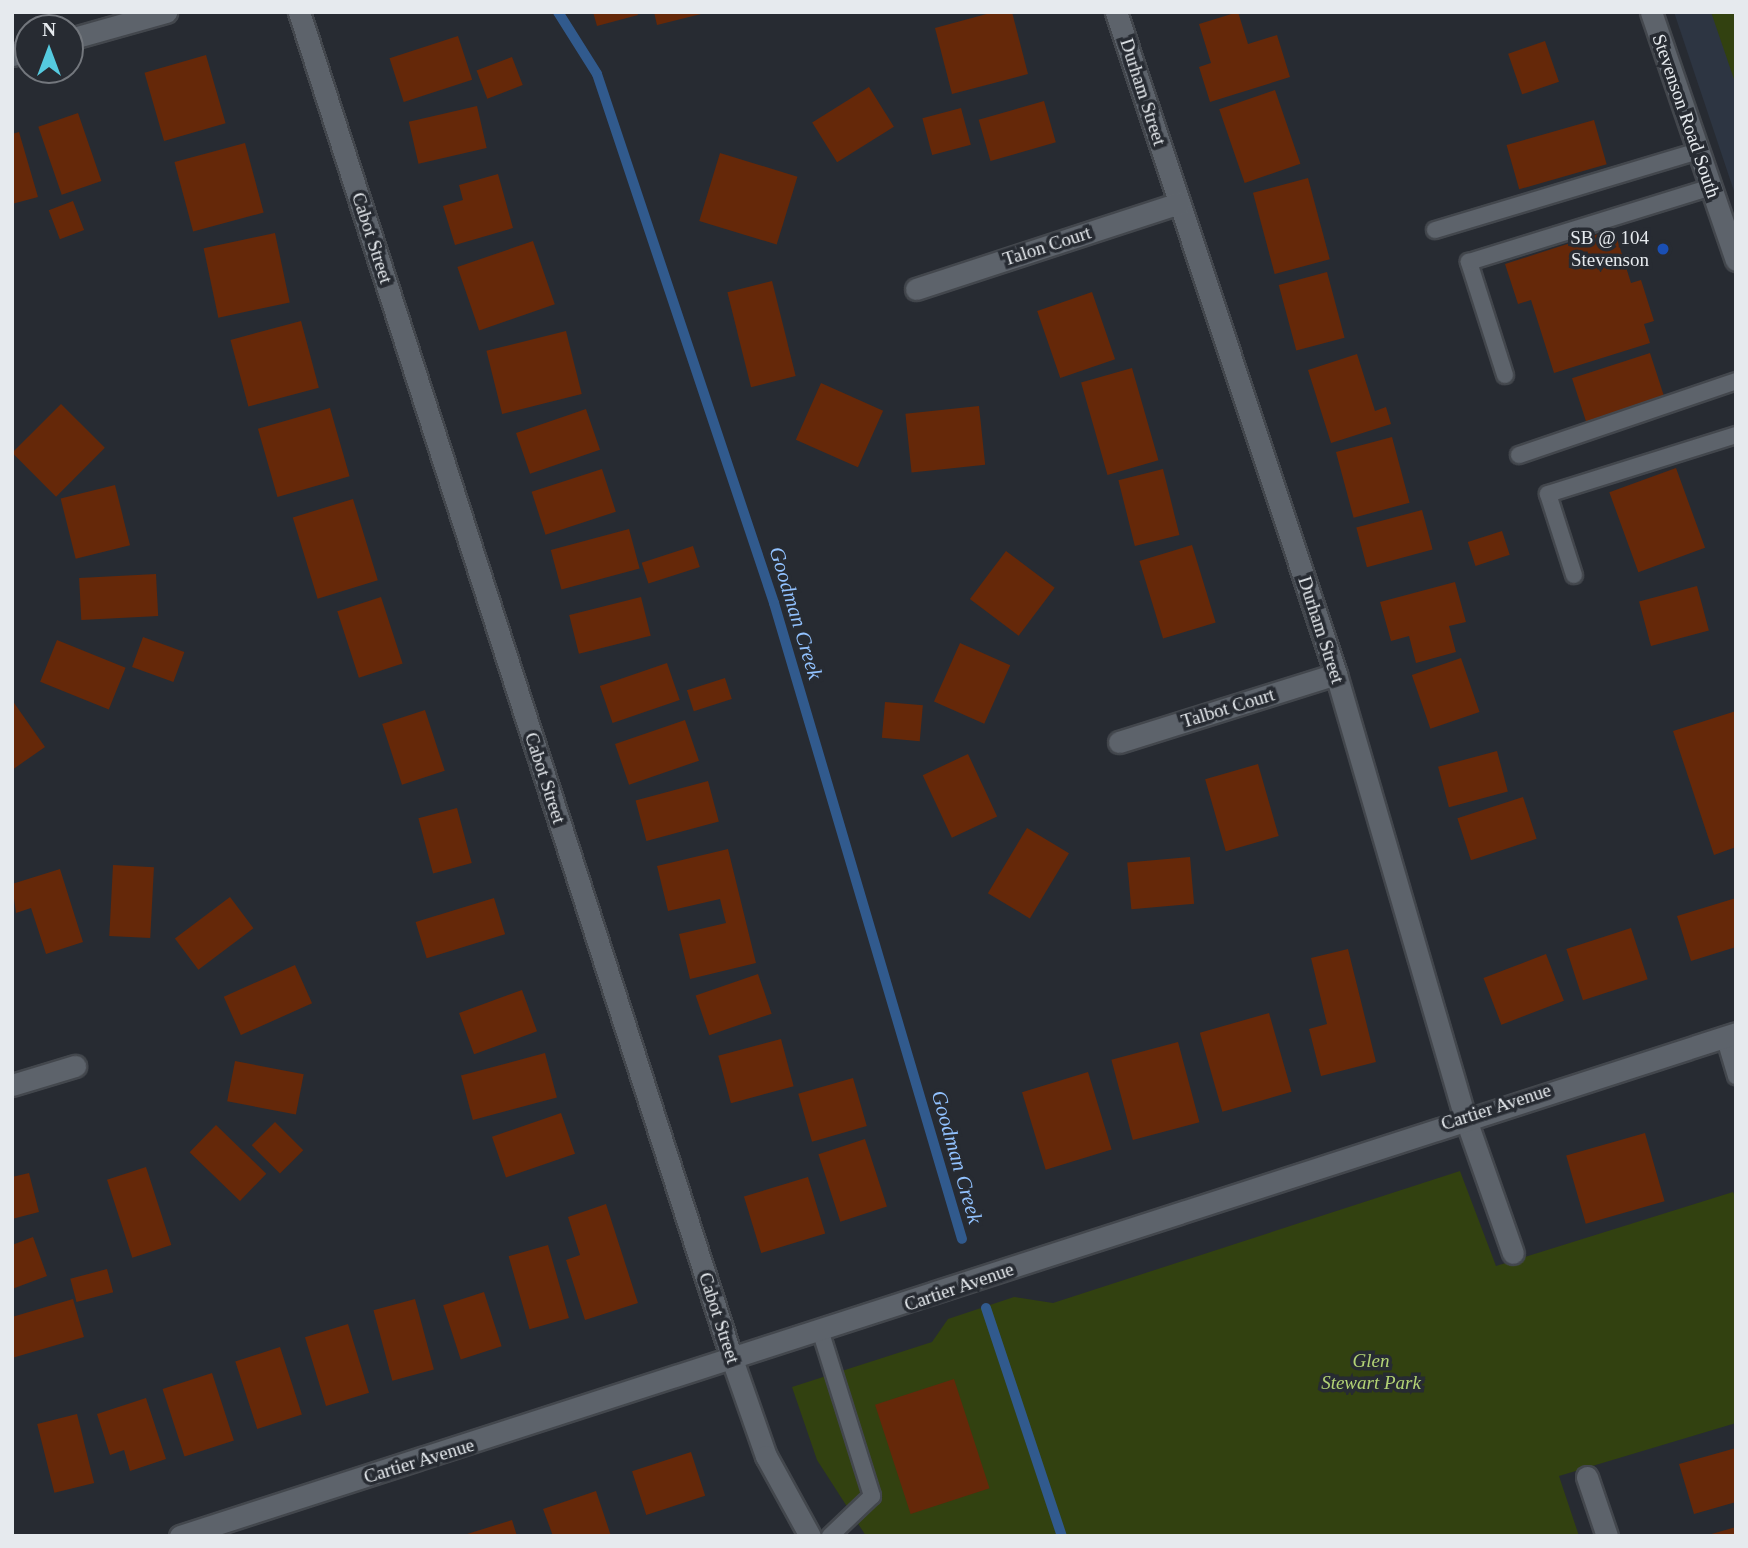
<!DOCTYPE html>
<style>
body{margin:0}
#map{position:relative;width:1748px;height:1548px;overflow:hidden;background:#272b32;font-family:Georgia,serif}
div>[style]{position:absolute}
.built>*{inset:0;background:#2d3542}
.green>*{inset:0;background:#324110}
.stream>*{height:10px;margin:-5px;padding:0 5px;transform-origin:5px;border-radius:5px;background:#315a8d}
.building>*{inset:0;background:#652809;transform-origin:0 0}
.roads{filter:drop-shadow(2px 0 #43474d) drop-shadow(-2px 0 #43474d) drop-shadow(0 2px #43474d) drop-shadow(0 -2px #43474d)}
.lane>*{height:16px;margin:-8px;padding:0 8px;transform-origin:8px;border-radius:8px;background:#5d636b}
.street>*{height:21px;margin:-10.5px;padding:0 10.5px;transform-origin:10.5px;border-radius:10.5px;background:#5d636b}
.secondary>*{height:21px;margin:-10.5px;padding:0 10.5px;transform-origin:10.5px;border-radius:10.5px;background:#5d636b}
.dots>*{width:19px;height:19px;translate:-50% -50%;box-sizing:border-box;border:4px solid #272b32;border-radius:50%}
span{translate:-50% -50%;white-space:nowrap;text-align:center;line-height:1.15;-webkit-text-stroke:7px #272b32;paint-order:stroke}
.street-label{font-size:19px;color:#e6eaee}
.poi-label{font-size:19px;color:#e6eaee}
.right{translate:-100% -50%;text-align:right}
.park-label{font-size:19px;color:#b3d375;font-style:italic}
.water-label{font-size:21px;color:#92c2ff;font-style:italic}
.frame{position:absolute;inset:0;border:14px solid #e6eaee;pointer-events:none}
.north{position:absolute;left:14px;top:14px;width:70px;height:70px;box-sizing:border-box;background:#272b32;border:2px solid #73777d;border-radius:50%;rotate:0deg;font-size:19px;font-weight:700;line-height:28px;text-align:center;color:#e6eaee}
.north::after{content:'';display:block;margin:auto;width:24px;height:32px;background:#55cadf;clip-path:polygon(50% 0,100% 100%,50% 72%,0 100%)}
</style>
<div id="map">
<div class="built">
<div style="clip-path:polygon(1674px 12px,1736px 12px,1736px 197px)"></div>
</div>
<div class="green">
<div style="clip-path:polygon(1711px 12px,1736px 12px,1736px 85px)"></div>
<div style="clip-path:polygon(1460px 1171px,1496px 1266px,1733px 1192px,1736px 1199px,1736px 1423px,1559px 1476px,1579px 1536px,866px 1536px,817px 1460px,792px 1387px,932px 1342px,948px 1319px,1014px 1297px,1053px 1303px)"></div>
</div>
<div class="stream">
<div style="left:558px;top:12px;width:73px;rotate:57.8deg"></div>
<div style="left:597px;top:74px;width:558px;rotate:71.5deg"></div>
<div style="left:774px;top:603px;width:663px;rotate:73.53deg"></div>
<div style="left:986px;top:1308px;width:240px;rotate:71.6deg"></div>
</div>
<div class="building">
<div style="clip-path:polygon(593px 12px,637px 12px,638px 15px,597px 26px)"></div>
<div style="clip-path:polygon(654px 12px,705px 12px,705px 13px,657px 25px)"></div>
<div style="clip-path:polygon(994px 12px,1012px 12px,1028px 74px,952px 94px,935px 28px)"></div>
<div style="clip-path:polygon(1238px 12px,1248px 44px,1277px 35px,1290px 77px,1210px 102px,1199px 67px,1211px 63px,1199px 24px)"></div>
<div style="left:458px;top:36px;width:46px;height:72px;rotate:72deg"></div>
<div style="left:1545px;top:41px;width:43px;height:39px;rotate:71deg"></div>
<div style="left:206px;top:55px;width:71px;height:64px;rotate:74deg"></div>
<div style="left:512px;top:57px;width:30px;height:38px;rotate:69deg"></div>
<div style="left:869px;top:87px;width:47px;height:67px;rotate:58deg"></div>
<div style="left:1275px;top:90px;width:78px;height:59px;rotate:71deg"></div>
<div style="left:1044px;top:101px;width:43px;height:68px;rotate:74deg"></div>
<div style="left:477px;top:106px;width:43px;height:70px;rotate:77deg"></div>
<div style="left:961px;top:108px;width:38px;height:40px;rotate:75deg"></div>
<div style="left:78px;top:113px;width:72px;height:42px;rotate:71deg"></div>
<div style="left:1594px;top:120px;width:46px;height:91px;rotate:74deg"></div>
<div style="clip-path:polygon(19px 132px,38px 197px,12px 204px,12px 134px)"></div>
<div style="left:245px;top:143px;width:72px;height:73px;rotate:75deg"></div>
<div style="left:720px;top:153px;width:81px;height:71px;rotate:17deg"></div>
<div style="clip-path:polygon(498px 174px,513px 228px,455px 245px,443px 206px,463px 200px,459px 185px)"></div>
<div style="left:1308px;top:178px;width:84px;height:57px;rotate:75deg"></div>
<div style="left:73px;top:201px;width:31px;height:26px;rotate:69deg"></div>
<div style="clip-path:polygon(1614px 229px,1631px 283px,1641px 280px,1654px 321px,1644px 324px,1650px 343px,1554px 373px,1531px 300px,1518px 304px,1505px 264px)"></div>
<div style="left:275px;top:233px;width:71px;height:73px;rotate:78deg"></div>
<div style="left:533px;top:241px;width:67px;height:80px;rotate:71deg"></div>
<div style="left:1327px;top:272px;width:68px;height:50px;rotate:75deg"></div>
<div style="left:772px;top:281px;width:98px;height:46px;rotate:76deg"></div>
<div style="left:1092px;top:292px;width:71px;height:58px;rotate:71deg"></div>
<div style="left:301px;top:321px;width:69px;height:73px;rotate:75deg"></div>
<div style="left:566px;top:331px;width:65px;height:82px;rotate:76deg"></div>
<div style="left:1650px;top:353px;width:51px;height:82px;rotate:72deg"></div>
<div style="clip-path:polygon(1357px 354px,1375px 411px,1386px 407px,1391px 424px,1331px 443px,1308px 370px)"></div>
<div style="left:1132px;top:368px;width:96px;height:53px;rotate:74deg"></div>
<div style="left:821px;top:383px;width:68px;height:62px;rotate:24deg"></div>
<div style="left:61px;top:404px;width:62px;height:69px;rotate:45deg"></div>
<div style="left:979px;top:406px;width:59px;height:74px;rotate:84deg"></div>
<div style="left:330px;top:408px;width:71px;height:75px;rotate:74deg"></div>
<div style="left:586px;top:409px;width:43px;height:74px;rotate:71deg"></div>
<div style="left:1392px;top:437px;width:68px;height:58px;rotate:75deg"></div>
<div style="left:1676px;top:468px;width:85px;height:71px;rotate:70deg"></div>
<div style="left:602px;top:469px;width:45px;height:74px;rotate:72deg"></div>
<div style="left:1163px;top:469px;width:68px;height:46px;rotate:76deg"></div>
<div style="left:115px;top:485px;width:62px;height:56px;rotate:76deg"></div>
<div style="left:353px;top:499px;width:85px;height:63px;rotate:73deg"></div>
<div style="left:1422px;top:510px;width:41px;height:68px;rotate:75deg"></div>
<div style="left:629px;top:529px;width:41px;height:81px;rotate:75deg"></div>
<div style="left:1502px;top:531px;width:25px;height:36px;rotate:72deg"></div>
<div style="left:1192px;top:545px;width:81px;height:55px;rotate:73deg"></div>
<div style="left:693px;top:546px;width:22px;height:54px;rotate:72deg"></div>
<div style="left:1006px;top:551px;width:61px;height:60px;rotate:37deg"></div>
<div style="left:156px;top:574px;width:42px;height:77px;rotate:87deg"></div>
<div style="clip-path:polygon(1455px 582px,1466px 622px,1449px 626px,1456px 652px,1416px 663px,1409px 636px,1391px 641px,1380px 602px)"></div>
<div style="left:1697px;top:586px;width:46px;height:60px;rotate:75deg"></div>
<div style="left:381px;top:597px;width:70px;height:46px;rotate:72deg"></div>
<div style="left:641px;top:597px;width:40px;height:74px;rotate:76deg"></div>
<div style="left:143px;top:637px;width:44px;height:32px;rotate:20deg"></div>
<div style="left:57px;top:640px;width:74px;height:45px;rotate:22deg"></div>
<div style="left:960px;top:643px;width:55px;height:64px;rotate:24deg"></div>
<div style="left:1461px;top:658px;width:57px;height:52px;rotate:71deg"></div>
<div style="left:667px;top:663px;width:39px;height:71px;rotate:71deg"></div>
<div style="left:725px;top:678px;width:22px;height:40px;rotate:72deg"></div>
<div style="clip-path:polygon(12px 700px,45px 747px,12px 770px)"></div>
<div style="left:885px;top:702px;width:38px;height:36px;rotate:5deg"></div>
<div style="left:425px;top:710px;width:64px;height:45px;rotate:72deg"></div>
<div style="clip-path:polygon(1736px 711px,1736px 847px,1714px 855px,1673px 731px)"></div>
<div style="left:685px;top:720px;width:43px;height:74px;rotate:71deg"></div>
<div style="left:1497px;top:751px;width:42px;height:61px;rotate:75deg"></div>
<div style="left:968px;top:754px;width:69px;height:50px;rotate:65deg"></div>
<div style="left:1258px;top:764px;width:75px;height:55px;rotate:74deg"></div>
<div style="left:708px;top:781px;width:42px;height:75px;rotate:75deg"></div>
<div style="left:1523px;top:797px;width:44px;height:69px;rotate:72deg"></div>
<div style="left:457px;top:808px;width:57px;height:40px;rotate:75deg"></div>
<div style="left:1027px;top:828px;width:49px;height:76px;rotate:31deg"></div>
<div style="clip-path:polygon(728px 849px,756px 963px,690px 979px,679px 934px,726px 923px,720px 899px,668px 911px,657px 866px)"></div>
<div style="left:1190px;top:857px;width:47px;height:63px;rotate:85deg"></div>
<div style="left:113px;top:865px;width:41px;height:71px;rotate:3deg"></div>
<div style="clip-path:polygon(60px 869px,83px 942px,46px 954px,31px 908px,16px 913px,12px 884px)"></div>
<div style="left:230px;top:897px;width:39px;height:69px;rotate:53deg"></div>
<div style="left:494px;top:898px;width:38px;height:82px;rotate:73deg"></div>
<div style="clip-path:polygon(1736px 898px,1736px 947px,1691px 961px,1677px 916px)"></div>
<div style="left:1631px;top:928px;width:54px;height:68px;rotate:72deg"></div>
<div style="clip-path:polygon(1348px 949px,1376px 1062px,1321px 1076px,1309px 1029px,1327px 1024px,1311px 958px)"></div>
<div style="left:1546px;top:954px;width:50px;height:67px;rotate:69deg"></div>
<div style="left:295px;top:965px;width:42px;height:78px;rotate:66deg"></div>
<div style="left:758px;top:974px;width:42px;height:66px;rotate:71deg"></div>
<div style="left:522px;top:990px;width:44px;height:67px;rotate:70deg"></div>
<div style="left:1269px;top:1013px;width:82px;height:72px;rotate:74deg"></div>
<div style="left:781px;top:1039px;width:49px;height:65px;rotate:75deg"></div>
<div style="left:1178px;top:1042px;width:83px;height:69px;rotate:75deg"></div>
<div style="left:545px;top:1053px;width:46px;height:87px;rotate:75deg"></div>
<div style="left:235px;top:1061px;width:70px;height:41px;rotate:11deg"></div>
<div style="left:1088px;top:1072px;width:81px;height:69px;rotate:73deg"></div>
<div style="left:853px;top:1078px;width:50px;height:57px;rotate:74deg"></div>
<div style="left:561px;top:1113px;width:43px;height:73px;rotate:71deg"></div>
<div style="left:275px;top:1122px;width:40px;height:33px;rotate:45deg"></div>
<div style="left:216px;top:1125px;width:70px;height:38px;rotate:44deg"></div>
<div style="left:1645px;top:1133px;width:71px;height:82px;rotate:74deg"></div>
<div style="left:865px;top:1139px;width:71px;height:49px;rotate:72deg"></div>
<div style="left:146px;top:1167px;width:82px;height:41px;rotate:72deg"></div>
<div style="clip-path:polygon(29px 1173px,39px 1212px,12px 1219px,12px 1177px)"></div>
<div style="left:808px;top:1177px;width:59px;height:67px;rotate:73deg"></div>
<div style="clip-path:polygon(606px 1204px,638px 1303px,585px 1320px,566px 1260px,580px 1255px,568px 1217px)"></div>
<div style="clip-path:polygon(33px 1237px,47px 1276px,12px 1289px,12px 1245px)"></div>
<div style="left:548px;top:1245px;width:76px;height:41px;rotate:74deg"></div>
<div style="left:107px;top:1269px;width:24px;height:38px;rotate:75deg"></div>
<div style="left:484px;top:1292px;width:57px;height:43px;rotate:72deg"></div>
<div style="clip-path:polygon(73px 1299px,84px 1337px,12px 1358px,12px 1317px)"></div>
<div style="left:415px;top:1299px;width:73px;height:43px;rotate:75deg"></div>
<div style="left:348px;top:1324px;width:72px;height:45px;rotate:73deg"></div>
<div style="left:280px;top:1347px;width:71px;height:47px;rotate:72deg"></div>
<div style="left:212px;top:1373px;width:71px;height:52px;rotate:72deg"></div>
<div style="left:954px;top:1379px;width:115px;height:83px;rotate:72deg"></div>
<div style="clip-path:polygon(146px 1398px,166px 1459px,130px 1471px,124px 1450px,110px 1455px,97px 1414px)"></div>
<div style="left:77px;top:1414px;width:71px;height:41px;rotate:76deg"></div>
<div style="clip-path:polygon(1736px 1448px,1736px 1502px,1694px 1514px,1679px 1464px)"></div>
<div style="left:691px;top:1452px;width:46px;height:62px;rotate:72deg"></div>
<div style="clip-path:polygon(596px 1491px,611px 1536px,553px 1536px,543px 1509px)"></div>
<div style="clip-path:polygon(512px 1520px,517px 1536px,464px 1536px,464px 1535px)"></div>
<div style="clip-path:polygon(1736px 1527px,1736px 1536px,1708px 1536px,1708px 1535px)"></div>
</div>
<div class="roads">
<div class="lane">
<div style="left:1435px;top:230px;width:275px;rotate:-16.7deg"></div>
<div style="left:1505px;top:375px;width:119px;rotate:-107.7deg"></div>
<div style="left:1469px;top:262px;width:253px;rotate:-17.2deg"></div>
<div style="left:1519px;top:455px;width:229px;rotate:-18.8deg"></div>
<div style="left:1574px;top:575px;width:85px;rotate:-107.8deg"></div>
<div style="left:1548px;top:494px;width:197px;rotate:-17.4deg"></div>
<div style="left:1724px;top:1036px;width:42px;rotate:73.3deg"></div>
<div style="left:821px;top:1333px;width:171px;rotate:72.6deg"></div>
<div style="left:872px;top:1496px;width:58px;rotate:136.4deg"></div>
</div>
<div class="street">
<div style="left:299px;top:12px;width:1418px;rotate:72.18deg"></div>
<div style="left:733px;top:1362px;width:100px;rotate:70.7deg"></div>
<div style="left:766px;top:1456px;width:91px;rotate:61.2deg"></div>
<div style="left:1116px;top:12px;width:698px;rotate:71.62deg"></div>
<div style="left:1336px;top:674px;width:461px;rotate:73.8deg"></div>
<div style="left:1465px;top:1117px;width:144px;rotate:70.6deg"></div>
<div style="left:70px;top:39px;width:100px;rotate:-15.7deg"></div>
<div style="left:12px;top:55px;width:16px;rotate:-14deg"></div>
<div style="left:916px;top:289px;width:277px;rotate:-18.1deg"></div>
<div style="left:1119px;top:742px;width:227px;rotate:-17.4deg"></div>
<div style="left:12px;top:1085px;width:66px;rotate:-16.8deg"></div>
<div style="left:1587px;top:1477px;width:62px;rotate:71.3deg"></div>
<div style="left:180px;top:1536px;width:1635px;rotate:-17.91deg"></div>
</div>
<div class="secondary">
<div style="left:1651px;top:12px;width:262px;rotate:71.1deg"></div>
</div>
</div>
<div class="dots">
<div style="left:1663px;top:249px;background:#1a4fb4"></div>
</div>
<div class="street-label">
<span style="left:1143px;top:92px;rotate:72deg">Durham Street</span>
<span style="left:1686px;top:116px;rotate:71deg">Stevenson Road South</span>
<span style="left:372px;top:238px;rotate:72deg">Cabot Street</span>
<span style="left:1047px;top:246px;rotate:-18deg">Talon Court</span>
<span style="left:1321px;top:630px;rotate:72deg">Durham Street</span>
<span style="left:1228px;top:708px;rotate:-17deg">Talbot Court</span>
<span style="left:545px;top:778px;rotate:72deg">Cabot Street</span>
<span style="left:1496px;top:1107px;rotate:-18deg">Cartier Avenue</span>
<span style="left:959px;top:1287px;rotate:-19deg">Cartier Avenue</span>
<span style="left:719px;top:1318px;rotate:72deg">Cabot Street</span>
<span style="left:419px;top:1461px;rotate:-17deg">Cartier Avenue</span>
</div>
<div class="poi-label">
<span class="right" style="left:1649px;top:249px">SB @ 104<br>Stevenson</span>
</div>
<div class="park-label">
<span style="left:1371px;top:1372px">Glen<br>Stewart Park</span>
</div>
<div class="water-label">
<span style="left:796px;top:613px;rotate:73deg">Goodman Creek</span>
<span style="left:957px;top:1157px;rotate:74deg">Goodman Creek</span>
</div>
<div class="frame"></div>
<div class="north">N</div>
</div>
